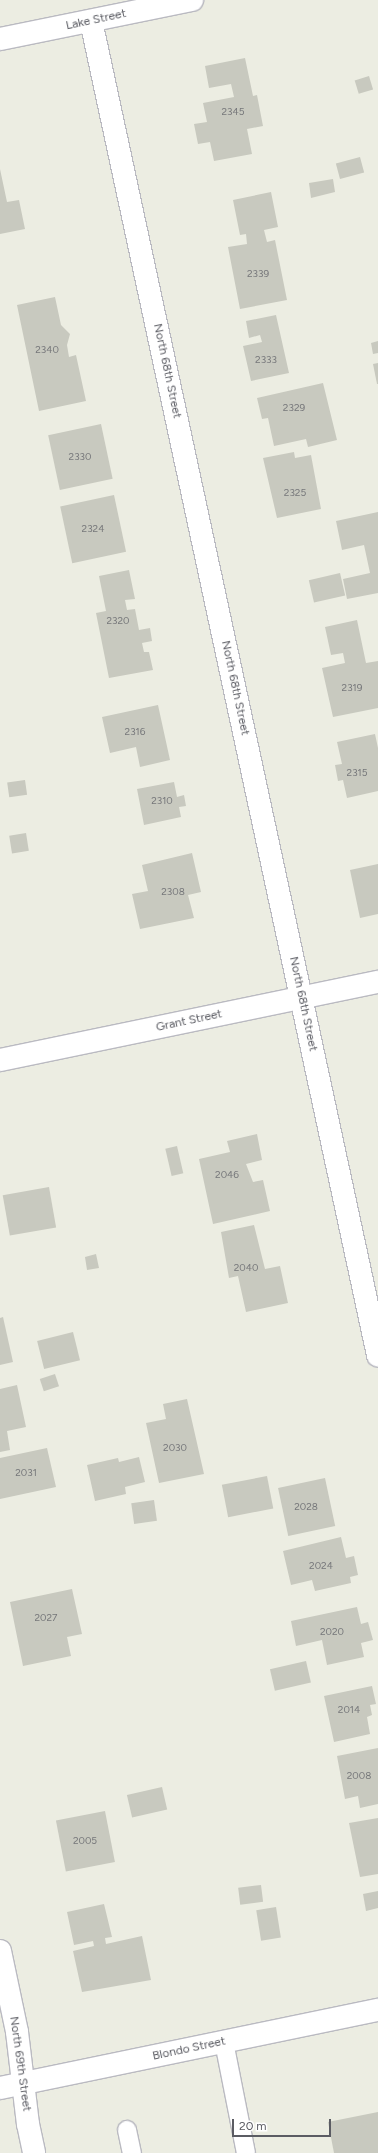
<!DOCTYPE html>
<style>
body{margin:0}
#map{position:relative;width:378px;height:2153px;overflow:hidden;background:#ecede2;font-family:Figtree,sans-serif}
div>[style]{position:absolute}
.building>*{inset:0;background:#c8c9bf;transform-origin:0 0}
.roads{filter:drop-shadow(1px 0 #babac1) drop-shadow(-1px 0 #babac1) drop-shadow(0 1px #babac1) drop-shadow(0 -1px #babac1)}
.lane>*{height:18px;margin:-9px;padding:0 9px;transform-origin:9px;border-radius:9px;background:#fff}
.street>*{height:22px;margin:-11px;padding:0 11px;transform-origin:11px;border-radius:11px;background:#fff}
.secondary>*{height:22px;margin:-11px;padding:0 11px;transform-origin:11px;border-radius:11px;background:#fff}
span{translate:-50% -50%;white-space:nowrap;text-align:center;line-height:1.15;-webkit-text-stroke:3px #fff;paint-order:stroke}
.number-label{font-size:10px;color:#76777a}
.number-label span{-webkit-text-stroke-width:0}
.street-label{font-size:12px;color:#5b5c63}
.scale{position:absolute;left:232px;top:2119px;width:99px;height:18px;box-sizing:border-box;border:2px solid #5b5c63;border-top:0;padding-left:5px;font-size:12px;line-height:14px;white-space:nowrap;color:#5b5c63;-webkit-text-stroke:3px #fff;paint-order:stroke}
</style>
<div id="map">
<div class="building">
<div style="clip-path:polygon(245px 58px,253px 96px,257px 95px,263px 126px,247px 129px,252px 154px,214px 161px,210px 142px,198px 144px,194px 124px,207px 122px,203px 103px,234px 97px,231px 84px,209px 88px,205px 66px)"></div>
<div style="left:369px;top:76px;width:14px;height:15px;rotate:73deg"></div>
<div style="left:360px;top:157px;width:16px;height:25px;rotate:75deg"></div>
<div style="clip-path:polygon(0 169px,7px 202px,19px 200px,25px 229px,0 234px)"></div>
<div style="clip-path:polygon(333px 179px,335px 192px,311px 198px,309px 183px)"></div>
<div style="clip-path:polygon(271px 192px,278px 227px,264px 230px,267px 242px,275px 240px,287px 300px,240px 309px,228px 247px,247px 244px,246px 234px,240px 235px,233px 200px)"></div>
<div style="clip-path:polygon(55px 297px,61px 325px,70px 334px,67px 345px,69px 357px,76px 355px,86px 401px,39px 411px,17px 305px)"></div>
<div style="clip-path:polygon(276px 315px,289px 373px,251px 381px,243px 346px,262px 342px,260px 335px,249px 338px,246px 321px)"></div>
<div style="clip-path:polygon(378px 341px,378px 353px,373px 354px,371px 343px)"></div>
<div style="clip-path:polygon(378px 363px,378px 384px,377px 384px,373px 364px)"></div>
<div style="clip-path:polygon(323px 383px,337px 440px,308px 447px,306px 439px,274px 446px,268px 418px,262px 419px,257px 398px)"></div>
<div style="left:101px;top:424px;width:56px;height:54px;rotate:78deg"></div>
<div style="clip-path:polygon(294px 452px,295px 458px,311px 455px,321px 509px,277px 518px,263px 458px)"></div>
<div style="left:114px;top:495px;width:58px;height:55px;rotate:78deg"></div>
<div style="clip-path:polygon(378px 512px,378px 593px,347px 599px,343px 579px,370px 573px,364px 545px,342px 550px,336px 521px)"></div>
<div style="clip-path:polygon(129px 570px,135px 599px,125px 600px,127px 610px,135px 609px,139px 630px,150px 628px,152px 641px,142px 643px,144px 652px,149px 652px,153px 670px,109px 678px,96px 613px,106px 611px,99px 576px)"></div>
<div style="left:340px;top:573px;width:23px;height:32px;rotate:77deg"></div>
<div style="clip-path:polygon(357px 620px,366px 663px,378px 661px,378px 708px,333px 717px,322px 668px,345px 663px,343px 653px,331px 655px,325px 627px)"></div>
<div style="clip-path:polygon(158px 705px,170px 760px,140px 767px,136px 747px,110px 753px,102px 717px)"></div>
<div style="clip-path:polygon(375px 734px,378px 748px,378px 791px,347px 798px,343px 780px,338px 781px,335px 765px,342px 764px,337px 742px)"></div>
<div style="left:25px;top:780px;width:15px;height:18px;rotate:82deg"></div>
<div style="clip-path:polygon(174px 782px,177px 797px,184px 795px,186px 806px,179px 807px,181px 817px,144px 825px,137px 789px)"></div>
<div style="left:26px;top:833px;width:18px;height:17px;rotate:81deg"></div>
<div style="clip-path:polygon(192px 853px,201px 892px,188px 895px,194px 918px,140px 929px,132px 894px,148px 891px,142px 865px)"></div>
<div style="clip-path:polygon(378px 864px,378px 914px,360px 918px,350px 870px)"></div>
<div style="clip-path:polygon(257px 1134px,262px 1160px,246px 1164px,253px 1182px,263px 1180px,270px 1211px,213px 1224px,199px 1159px,230px 1152px,227px 1141px)"></div>
<div style="left:177px;top:1146px;width:28px;height:12px;rotate:77deg"></div>
<div style="left:49px;top:1187px;width:41px;height:47px;rotate:80deg"></div>
<div style="clip-path:polygon(254px 1225px,265px 1269px,280px 1266px,288px 1303px,246px 1312px,238px 1276px,229px 1278px,221px 1232px)"></div>
<div style="clip-path:polygon(96px 1254px,99px 1268px,87px 1270px,85px 1257px)"></div>
<div style="clip-path:polygon(3px 1317px,13px 1362px,0 1365px,0 1318px)"></div>
<div style="left:73px;top:1332px;width:29px;height:37px;rotate:76deg"></div>
<div style="left:55px;top:1374px;width:13px;height:16px;rotate:72deg"></div>
<div style="clip-path:polygon(17px 1385px,26px 1427px,7px 1431px,10px 1450px,0 1452px,0 1389px)"></div>
<div style="clip-path:polygon(187px 1399px,204px 1474px,159px 1483px,146px 1423px,166px 1419px,163px 1404px)"></div>
<div style="clip-path:polygon(47px 1448px,56px 1487px,0 1499px,0 1458px)"></div>
<div style="clip-path:polygon(139px 1457px,145px 1482px,125px 1487px,126px 1494px,95px 1501px,87px 1465px,118px 1458px,119px 1462px)"></div>
<div style="left:267px;top:1476px;width:33px;height:46px;rotate:79deg"></div>
<div style="left:325px;top:1478px;width:49px;height:48px;rotate:78deg"></div>
<div style="left:154px;top:1500px;width:21px;height:23px;rotate:82deg"></div>
<div style="clip-path:polygon(341px 1537px,346px 1558px,354px 1556px,358px 1575px,350px 1577px,351px 1583px,315px 1591px,312px 1580px,291px 1585px,283px 1551px)"></div>
<div style="clip-path:polygon(72px 1589px,82px 1634px,67px 1637px,71px 1656px,23px 1666px,10px 1602px)"></div>
<div style="clip-path:polygon(357px 1607px,361px 1624px,368px 1622px,373px 1640px,361px 1643px,364px 1657px,327px 1665px,322px 1640px,296px 1646px,291px 1621px)"></div>
<div style="left:306px;top:1661px;width:22px;height:37px;rotate:77deg"></div>
<div style="clip-path:polygon(372px 1686px,376px 1704px,370px 1705px,372px 1715px,367px 1717px,370px 1734px,334px 1742px,324px 1696px)"></div>
<div style="clip-path:polygon(378px 1748px,378px 1804px,360px 1808px,358px 1796px,345px 1799px,337px 1756px)"></div>
<div style="left:162px;top:1787px;width:23px;height:36px;rotate:77deg"></div>
<div style="left:105px;top:1811px;width:52px;height:50px;rotate:79deg"></div>
<div style="clip-path:polygon(378px 1818px,378px 1874px,360px 1877px,349px 1823px)"></div>
<div style="left:261px;top:1885px;width:17px;height:23px;rotate:83deg"></div>
<div style="clip-path:polygon(378px 1891px,378px 1908px,366px 1911px,363px 1894px)"></div>
<div style="clip-path:polygon(104px 1904px,112px 1937px,105px 1938px,106px 1944px,142px 1936px,151px 1980px,82px 1992px,73px 1951px,94px 1946px,93px 1941px,74px 1945px,67px 1912px)"></div>
<div style="left:276px;top:1907px;width:31px;height:20px;rotate:81deg"></div>
<div style="clip-path:polygon(378px 2112px,378px 2153px,334px 2153px,328px 2122px)"></div>
</div>
<div class="roads">
<div class="lane">
<div style="left:224px;top:2042px;width:113px;rotate:78.8deg"></div>
<div style="left:127px;top:2130px;width:24px;rotate:78deg"></div>
</div>
<div class="street">
<div style="left:91px;top:21px;width:1365px;rotate:77.86deg"></div>
<div style="left:0;top:39px;width:196px;rotate:-11.5deg"></div>
<div style="left:0;top:1060px;width:386px;rotate:-11.7deg"></div>
<div style="left:0;top:1951px;width:83px;rotate:78.1deg"></div>
<div style="left:17px;top:2032px;width:93px;rotate:83.2deg"></div>
<div style="left:28px;top:2124px;width:30px;rotate:78deg"></div>
</div>
<div class="secondary">
<div style="left:0;top:2088px;width:386px;rotate:-11.7deg"></div>
</div>
</div>
<div class="number-label">
<span style="left:233px;top:112px">2345</span>
<span style="left:258px;top:274px">2339</span>
<span style="left:47px;top:350px">2340</span>
<span style="left:266px;top:360px">2333</span>
<span style="left:294px;top:408px">2329</span>
<span style="left:80px;top:457px">2330</span>
<span style="left:295px;top:493px">2325</span>
<span style="left:93px;top:529px">2324</span>
<span style="left:118px;top:621px">2320</span>
<span style="left:352px;top:688px">2319</span>
<span style="left:135px;top:732px">2316</span>
<span style="left:357px;top:773px">2315</span>
<span style="left:162px;top:801px">2310</span>
<span style="left:173px;top:892px">2308</span>
<span style="left:227px;top:1175px">2046</span>
<span style="left:246px;top:1268px">2040</span>
<span style="left:175px;top:1448px">2030</span>
<span style="left:26px;top:1473px">2031</span>
<span style="left:306px;top:1507px">2028</span>
<span style="left:321px;top:1566px">2024</span>
<span style="left:46px;top:1618px">2027</span>
<span style="left:332px;top:1632px">2020</span>
<span style="left:349px;top:1710px">2014</span>
<span style="left:359px;top:1776px">2008</span>
<span style="left:85px;top:1841px">2005</span>
</div>
<div class="street-label">
<span style="left:96px;top:20px;rotate:-12deg">Lake Street</span>
<span style="left:167px;top:371px;rotate:78deg">North 68th Street</span>
<span style="left:235px;top:688px;rotate:78deg">North 68th Street</span>
<span style="left:303px;top:1004px;rotate:78deg">North 68th Street</span>
<span style="left:189px;top:1021px;rotate:-12deg">Grant Street</span>
<span style="left:189px;top:2049px;rotate:-12deg">Blondo Street</span>
<span style="left:20px;top:2064px;rotate:82deg">North 69th Street</span>
</div>
<div class="scale">20 m</div>
</div>
